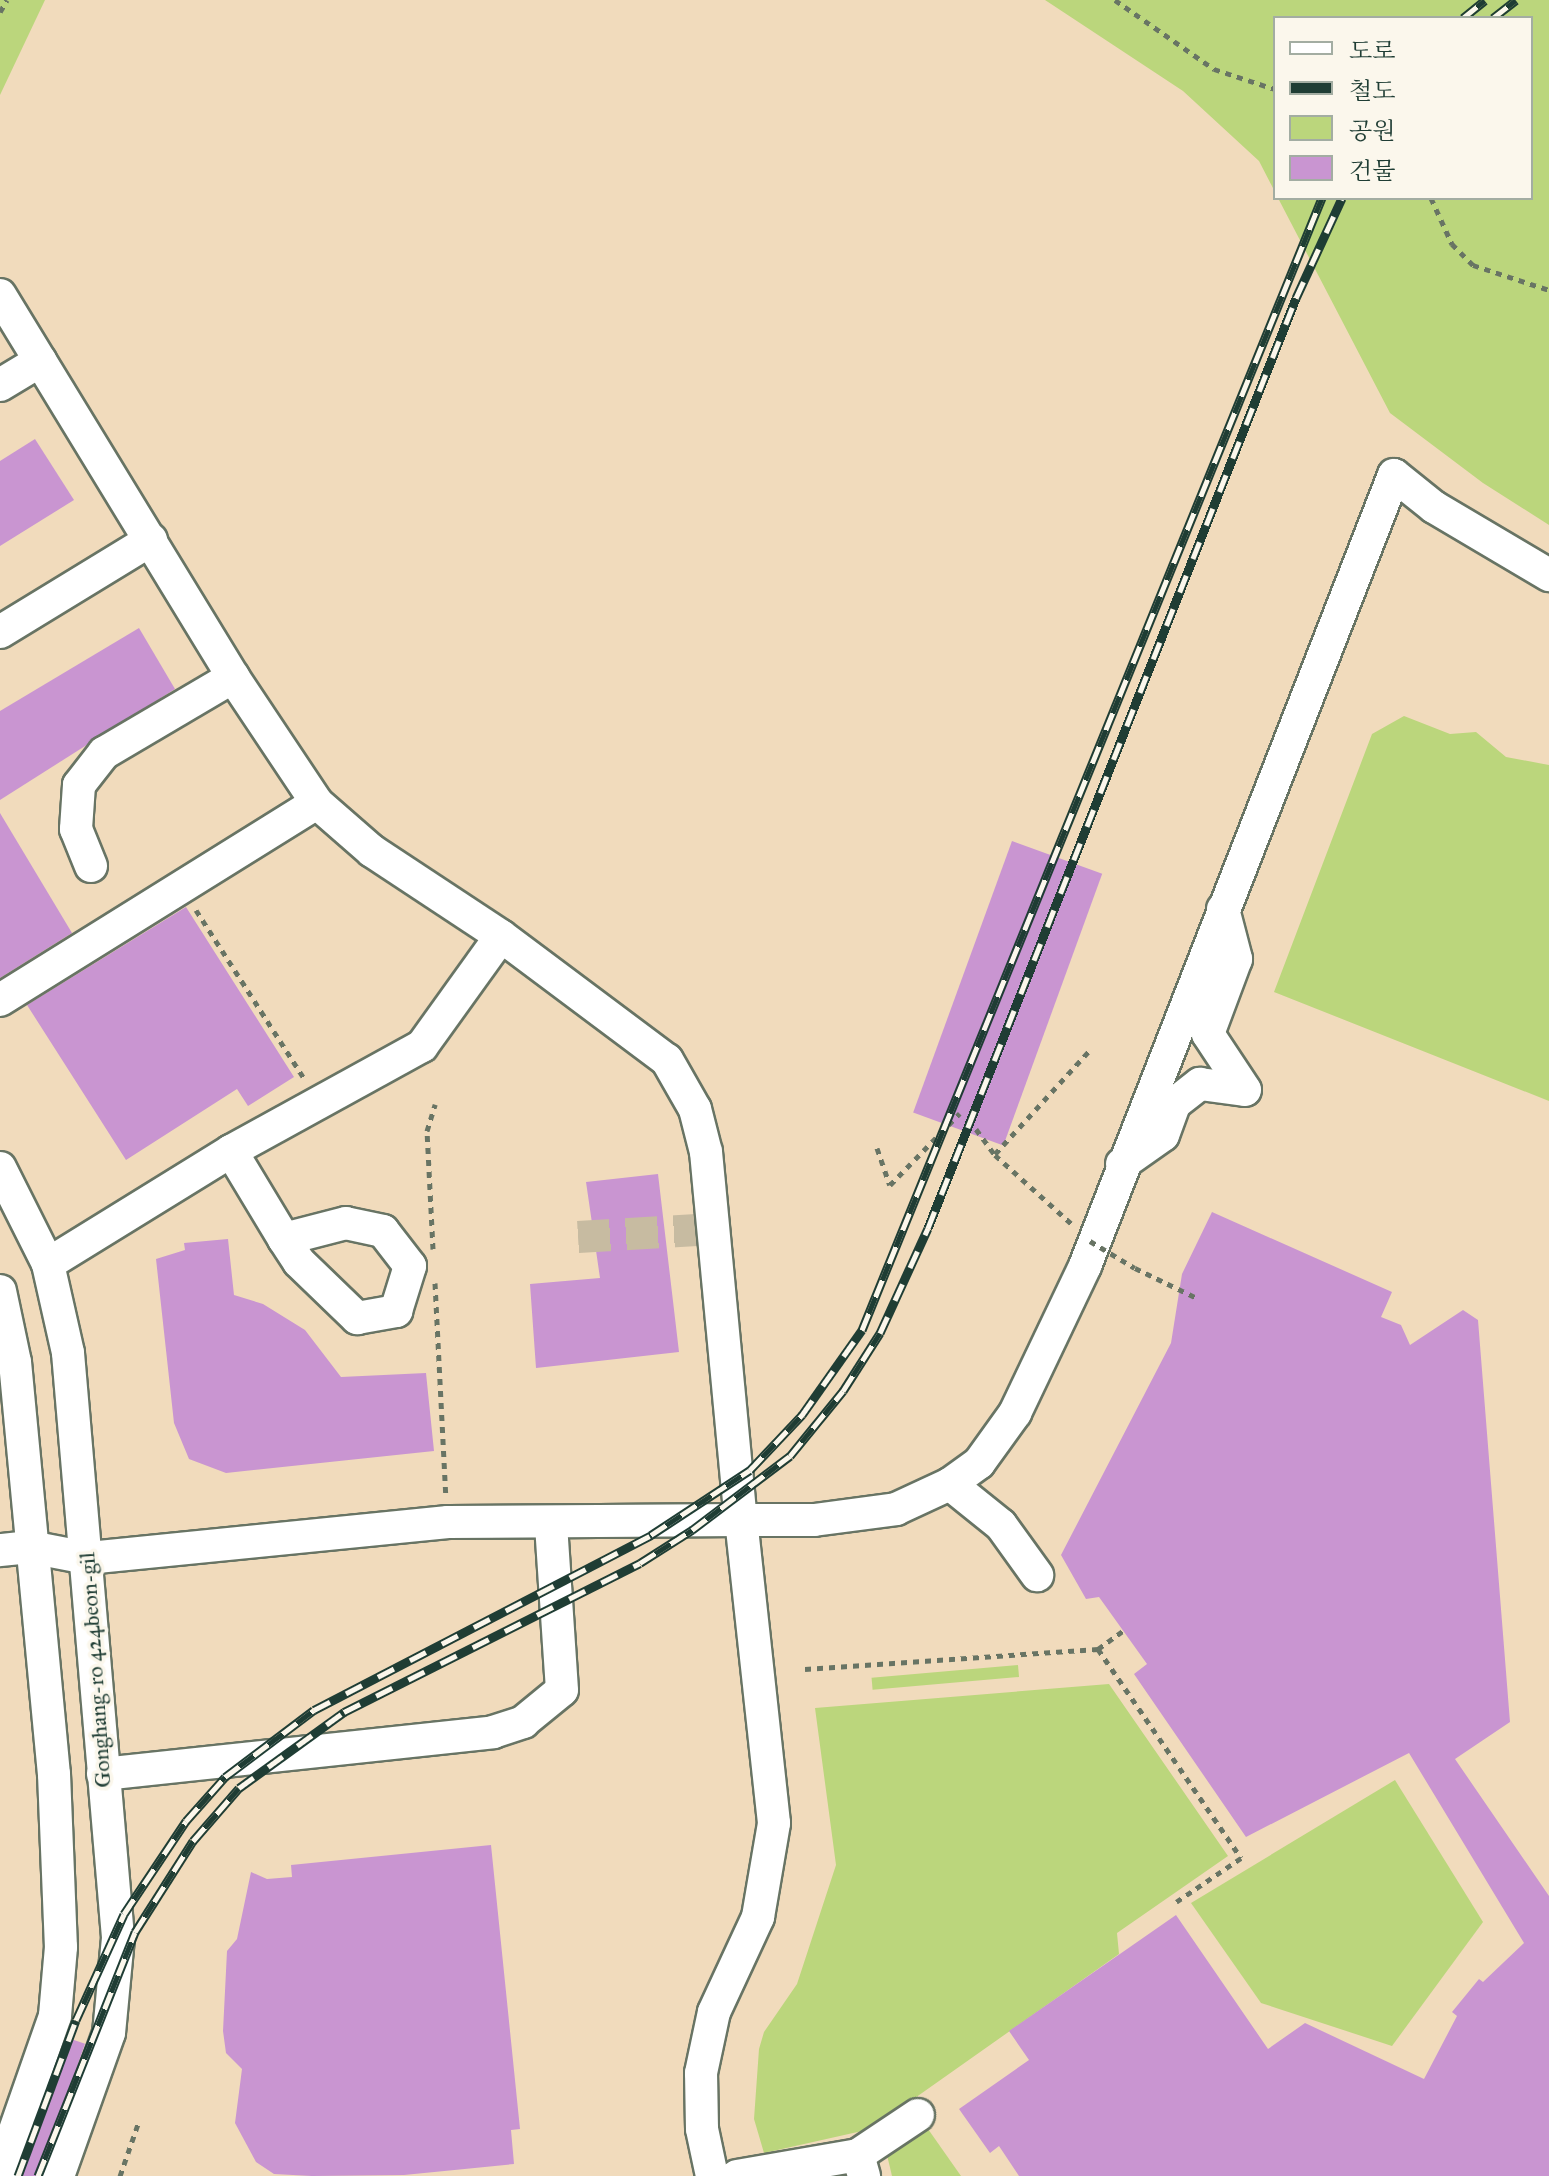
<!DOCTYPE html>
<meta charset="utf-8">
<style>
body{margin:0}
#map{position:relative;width:1549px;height:2176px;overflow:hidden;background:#f1dbbc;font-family:"IM FELL Great Primer","Noto Serif KR",serif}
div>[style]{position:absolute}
.green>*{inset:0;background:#bbd67c;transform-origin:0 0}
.building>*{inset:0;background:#c995d1;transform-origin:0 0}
.minor-tunnel>*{height:32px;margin-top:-16px;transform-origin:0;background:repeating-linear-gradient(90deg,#c7bba1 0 32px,transparent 0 48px)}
.path>*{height:5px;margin-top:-2.5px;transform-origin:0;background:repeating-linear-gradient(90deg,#687464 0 6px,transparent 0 12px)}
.roads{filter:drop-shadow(2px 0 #687464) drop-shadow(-2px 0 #687464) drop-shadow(0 2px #687464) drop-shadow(0 -2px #687464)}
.minor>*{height:32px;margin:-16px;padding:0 16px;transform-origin:16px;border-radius:16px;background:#fff}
.rail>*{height:9px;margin-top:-4.5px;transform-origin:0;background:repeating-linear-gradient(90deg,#fbf7ec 0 18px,#1f3d34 0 36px);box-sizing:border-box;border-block:2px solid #1f3d34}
.path-bridge>*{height:5px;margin-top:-2.5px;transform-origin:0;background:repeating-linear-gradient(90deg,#687464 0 6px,transparent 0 12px)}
span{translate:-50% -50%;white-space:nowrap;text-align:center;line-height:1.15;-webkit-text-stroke:7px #fbf7ec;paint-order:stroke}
.street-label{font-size:22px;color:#1f3d34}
.legend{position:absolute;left:1273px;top:16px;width:260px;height:184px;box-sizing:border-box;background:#fbf7ec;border:2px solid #a3ada2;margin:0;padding:10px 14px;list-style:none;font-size:24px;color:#1f3d34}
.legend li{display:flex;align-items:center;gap:16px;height:40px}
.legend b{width:40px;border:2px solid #a3ada2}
</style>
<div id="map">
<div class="green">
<div style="clip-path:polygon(0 0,45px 0,0 95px)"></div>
<div style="clip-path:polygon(1045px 0,1549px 0,1549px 525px,1483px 483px,1390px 413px,1278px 198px,1531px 198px,1531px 18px,1275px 18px,1275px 192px,1259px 161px,1183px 91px)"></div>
<div style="clip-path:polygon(1404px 716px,1450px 734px,1476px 732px,1506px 757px,1549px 765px,1549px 1101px,1274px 992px,1372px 734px)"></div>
<div style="left:1018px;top:1665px;width:12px;height:147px;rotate:85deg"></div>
<div style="clip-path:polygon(1109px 1684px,1228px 1856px,1117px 1933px,1119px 1954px,871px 2129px,764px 2153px,754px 2119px,759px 2049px,764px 2032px,797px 1984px,836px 1865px,815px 1708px)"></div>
<div style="clip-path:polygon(1395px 1780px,1483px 1922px,1392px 2046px,1261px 2003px,1191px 1903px)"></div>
<div style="clip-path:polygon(928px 2129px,961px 2176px,892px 2176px,887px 2155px,919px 2130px)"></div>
</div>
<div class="building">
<div style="clip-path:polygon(35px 439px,74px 500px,0 546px,0 461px)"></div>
<div style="clip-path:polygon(139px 628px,175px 689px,0 800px,0 711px)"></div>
<div style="clip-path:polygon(0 813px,72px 933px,0 978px)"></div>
<div style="left:1012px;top:841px;width:96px;height:289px;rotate:20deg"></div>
<div style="clip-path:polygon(186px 907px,294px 1077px,248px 1106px,237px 1089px,126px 1160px,27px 1005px)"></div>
<div style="clip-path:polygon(658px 1174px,679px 1352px,536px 1368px,530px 1284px,600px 1278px,586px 1182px)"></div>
<div style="clip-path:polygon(1212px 1212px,1392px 1292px,1381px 1317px,1401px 1325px,1410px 1345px,1463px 1310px,1478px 1320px,1510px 1722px,1455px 1759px,1549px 1896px,1549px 2176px,1019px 2176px,999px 2146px,990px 2153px,959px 2109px,1029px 2060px,1009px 2031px,1176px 1915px,1268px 2049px,1305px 2023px,1424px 2079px,1457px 2016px,1452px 2012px,1479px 1979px,1483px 1982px,1524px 1943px,1409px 1753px,1246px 1837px,1134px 1674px,1147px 1664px,1099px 1597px,1086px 1599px,1061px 1555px,1171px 1343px,1182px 1274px)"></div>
<div style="clip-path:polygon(228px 1239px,234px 1295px,263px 1304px,305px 1330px,341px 1377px,426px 1373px,434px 1451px,226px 1473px,189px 1459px,174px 1423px,156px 1259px,185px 1250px,184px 1243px)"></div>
<div style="clip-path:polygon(491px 1845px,520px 2129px,511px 2130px,514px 2164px,404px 2175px,312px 2176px,274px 2174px,256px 2162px,235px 2123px,242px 2069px,226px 2053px,223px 2031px,227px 1951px,237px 1939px,251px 1872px,267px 1879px,292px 1877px,291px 1865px)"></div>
<div style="left:68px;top:2038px;width:18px;height:146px;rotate:19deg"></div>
</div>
<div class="minor-tunnel">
<div style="left:578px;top:1237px;width:136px;rotate:-3.4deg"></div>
</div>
<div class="path">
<div style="left:1115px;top:0;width:121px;rotate:34.9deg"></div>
<div style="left:1214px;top:69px;width:64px;rotate:18.2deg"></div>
<div style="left:0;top:12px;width:14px;rotate:-60deg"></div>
<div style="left:1431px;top:198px;width:51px;rotate:65.5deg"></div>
<div style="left:1452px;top:244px;width:30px;rotate:45deg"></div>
<div style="left:1473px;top:265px;width:80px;rotate:18.2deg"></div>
<div style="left:196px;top:910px;width:202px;rotate:57.3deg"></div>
<div style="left:976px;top:1129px;width:32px;rotate:54deg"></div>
<div style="left:995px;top:1155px;width:103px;rotate:41.9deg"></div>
<div style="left:877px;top:1148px;width:39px;rotate:71deg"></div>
<div style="left:890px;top:1185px;width:100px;rotate:-45.8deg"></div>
<div style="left:995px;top:1154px;width:142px;rotate:-47.6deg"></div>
<div style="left:433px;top:1249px;width:118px;rotate:-92.9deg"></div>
<div style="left:427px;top:1131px;width:28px;rotate:-73deg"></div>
<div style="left:1135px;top:1268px;width:67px;rotate:25.8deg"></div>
<div style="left:435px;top:1283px;width:214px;rotate:87.1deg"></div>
<div style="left:1098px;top:1649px;width:253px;rotate:55.6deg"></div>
<div style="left:1241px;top:1858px;width:78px;rotate:145.9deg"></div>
<div style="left:805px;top:1669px;width:294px;rotate:-3.9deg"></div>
<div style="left:1098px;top:1649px;width:31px;rotate:-36deg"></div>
<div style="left:120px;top:2176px;width:55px;rotate:-70.9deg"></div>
</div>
<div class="roads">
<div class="minor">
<div style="left:0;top:295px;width:447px;rotate:58.6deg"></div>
<div style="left:233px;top:677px;width:151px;rotate:56.3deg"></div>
<div style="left:317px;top:803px;width:73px;rotate:41.1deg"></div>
<div style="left:372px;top:851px;width:154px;rotate:33.4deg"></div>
<div style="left:501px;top:936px;width:207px;rotate:36.8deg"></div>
<div style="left:667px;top:1060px;width:56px;rotate:60.3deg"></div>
<div style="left:695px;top:1109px;width:44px;rotate:75.7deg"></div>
<div style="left:706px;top:1152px;width:370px;rotate:84.6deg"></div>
<div style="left:741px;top:1520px;width:293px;rotate:179.6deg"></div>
<div style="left:448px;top:1522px;width:363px;rotate:174.3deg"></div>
<div style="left:87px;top:1558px;width:58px;rotate:-169.1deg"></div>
<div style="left:30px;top:1547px;width:30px;rotate:174deg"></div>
<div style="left:0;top:385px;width:47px;rotate:-31deg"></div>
<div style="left:1394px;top:475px;width:51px;rotate:38.7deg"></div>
<div style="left:1434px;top:507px;width:134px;rotate:30.6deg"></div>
<div style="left:0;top:632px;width:177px;rotate:-31.4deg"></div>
<div style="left:91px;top:866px;width:40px;rotate:-112deg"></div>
<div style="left:76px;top:829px;width:44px;rotate:-86.1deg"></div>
<div style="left:79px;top:785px;width:41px;rotate:-52deg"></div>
<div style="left:104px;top:753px;width:150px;rotate:-30.5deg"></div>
<div style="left:1223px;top:909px;width:52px;rotate:75.4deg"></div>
<div style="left:1236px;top:959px;width:80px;rotate:110.5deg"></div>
<div style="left:1208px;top:1034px;width:67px;rotate:56.5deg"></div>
<div style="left:0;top:1000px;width:373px;rotate:-31.9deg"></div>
<div style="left:231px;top:1151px;width:103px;rotate:58.9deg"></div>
<div style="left:284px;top:1239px;width:27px;rotate:57deg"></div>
<div style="left:299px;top:1262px;width:81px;rotate:44deg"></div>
<div style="left:357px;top:1318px;width:40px;rotate:-10deg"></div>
<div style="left:396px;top:1311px;width:47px;rotate:-72.7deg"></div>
<div style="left:410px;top:1266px;width:44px;rotate:-127.6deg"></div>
<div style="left:383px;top:1231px;width:38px;rotate:-168deg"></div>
<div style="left:346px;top:1223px;width:64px;rotate:165.5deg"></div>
<div style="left:1122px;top:1164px;width:50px;rotate:-35.3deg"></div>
<div style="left:1163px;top:1135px;width:33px;rotate:-70deg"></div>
<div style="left:1174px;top:1104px;width:33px;rotate:-38deg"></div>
<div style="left:1200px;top:1084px;width:45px;rotate:7.6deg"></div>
<div style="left:0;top:1168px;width:107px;rotate:63.4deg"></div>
<div style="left:48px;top:1264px;width:91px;rotate:77.3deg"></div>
<div style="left:68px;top:1353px;width:587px;rotate:85.11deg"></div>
<div style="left:118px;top:1938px;width:95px;rotate:95.4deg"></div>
<div style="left:109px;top:2033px;width:152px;rotate:109.6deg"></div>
<div style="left:48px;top:1264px;width:215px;rotate:-31.7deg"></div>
<div style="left:231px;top:1151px;width:218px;rotate:-28.8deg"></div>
<div style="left:422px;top:1046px;width:135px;rotate:-54.3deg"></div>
<div style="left:0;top:1291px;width:73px;rotate:78.1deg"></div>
<div style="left:15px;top:1362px;width:414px;rotate:84.6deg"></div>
<div style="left:54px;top:1774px;width:173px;rotate:87.7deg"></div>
<div style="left:61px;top:1947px;width:69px;rotate:95deg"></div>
<div style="left:55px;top:2016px;width:166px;rotate:109.3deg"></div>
<div style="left:950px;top:1484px;width:65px;rotate:38.8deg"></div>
<div style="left:1001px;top:1525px;width:62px;rotate:54.2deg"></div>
<div style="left:103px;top:1774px;width:392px;rotate:-6.1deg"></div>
<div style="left:493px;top:1732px;width:32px;rotate:-18deg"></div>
<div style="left:523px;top:1722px;width:50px;rotate:-39.4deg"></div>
<div style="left:562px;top:1690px;width:166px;rotate:-93.8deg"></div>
<div style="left:858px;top:2155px;width:72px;rotate:-33.7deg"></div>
<div style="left:712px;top:2176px;width:48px;rotate:-102deg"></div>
<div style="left:702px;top:2129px;width:56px;rotate:-91deg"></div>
<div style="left:701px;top:2073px;width:62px;rotate:-78deg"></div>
<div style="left:714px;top:2012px;width:105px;rotate:-65.1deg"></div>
<div style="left:758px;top:1917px;width:95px;rotate:-80.3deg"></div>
<div style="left:774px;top:1823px;width:305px;rotate:-96.2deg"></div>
<div style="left:741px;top:1520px;width:73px"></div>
<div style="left:814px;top:1520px;width:83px;rotate:-7.6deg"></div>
<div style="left:896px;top:1509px;width:60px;rotate:-24.8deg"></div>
<div style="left:950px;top:1484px;width:36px;rotate:-36deg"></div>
<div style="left:979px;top:1463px;width:62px;rotate:-54.2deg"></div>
<div style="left:1015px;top:1413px;width:163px;rotate:-64.5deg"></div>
<div style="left:1085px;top:1266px;width:849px;rotate:-68.66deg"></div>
<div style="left:737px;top:2176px;width:123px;rotate:-9.8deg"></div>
<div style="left:858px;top:2155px;width:22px;rotate:74deg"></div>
</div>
</div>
<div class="rail">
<div style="left:1463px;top:18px;width:28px;rotate:-39deg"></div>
<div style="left:1493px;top:18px;width:29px;rotate:-38deg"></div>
<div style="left:18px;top:2176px;width:166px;rotate:-69.6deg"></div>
<div style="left:76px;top:2020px;width:116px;rotate:-65.6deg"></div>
<div style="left:124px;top:1914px;width:112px;rotate:-56.3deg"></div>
<div style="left:186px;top:1821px;width:59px;rotate:-48.4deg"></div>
<div style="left:225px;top:1777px;width:111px;rotate:-37deg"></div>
<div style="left:314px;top:1710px;width:380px;rotate:-27.4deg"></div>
<div style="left:651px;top:1535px;width:118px;rotate:-33.3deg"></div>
<div style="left:750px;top:1470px;width:76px;rotate:-46.6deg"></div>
<div style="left:802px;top:1415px;width:104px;rotate:-54.8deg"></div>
<div style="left:862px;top:1330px;width:1222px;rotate:-67.89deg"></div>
<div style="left:38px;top:2176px;width:263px;rotate:-68.3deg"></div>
<div style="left:135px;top:1932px;width:108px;rotate:-57.5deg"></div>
<div style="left:193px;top:1841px;width:70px;rotate:-49deg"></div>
<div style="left:239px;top:1788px;width:130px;rotate:-35.9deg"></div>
<div style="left:344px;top:1712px;width:331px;rotate:-26.7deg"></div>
<div style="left:640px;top:1563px;width:62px;rotate:-32.4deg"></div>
<div style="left:692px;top:1530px;width:123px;rotate:-37.1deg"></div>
<div style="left:790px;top:1456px;width:84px;rotate:-50.8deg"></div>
<div style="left:843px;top:1391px;width:69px;rotate:-57.5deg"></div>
<div style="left:880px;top:1333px;width:115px;rotate:-65.4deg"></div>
<div style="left:928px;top:1228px;width:1000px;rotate:-68.41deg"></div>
<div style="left:1296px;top:298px;width:110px;rotate:-65.3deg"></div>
</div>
<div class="path-bridge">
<div style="left:1090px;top:1241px;width:52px;rotate:31deg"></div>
</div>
<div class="street-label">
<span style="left:95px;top:1670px;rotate:-94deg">Gonghang-ro 424beon-gil</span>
</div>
<ul class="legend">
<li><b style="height:10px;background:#fff"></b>도로</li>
<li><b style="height:10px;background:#1f3d34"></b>철도</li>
<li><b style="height:22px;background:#bbd67c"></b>공원</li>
<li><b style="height:22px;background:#c995d1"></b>건물</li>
</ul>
</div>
